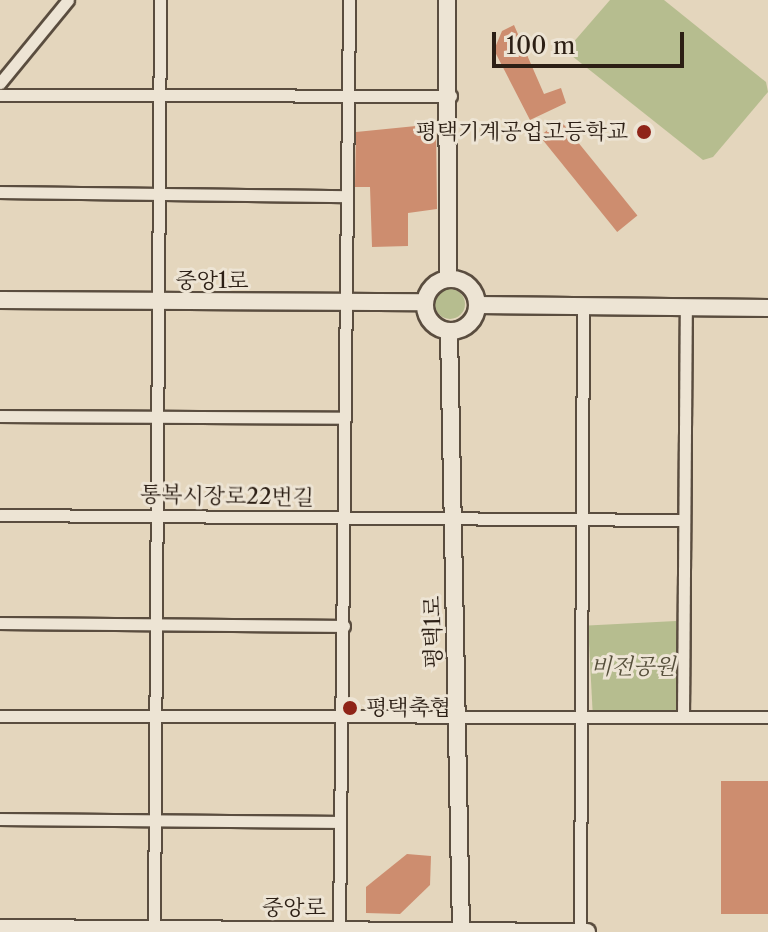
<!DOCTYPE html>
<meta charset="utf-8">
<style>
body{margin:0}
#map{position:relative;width:768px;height:932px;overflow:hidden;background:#e4d6bd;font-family:"Libre Caslon Text","Noto Serif KR",serif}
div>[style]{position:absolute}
.green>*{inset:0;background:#b6bd8f;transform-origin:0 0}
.round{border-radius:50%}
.building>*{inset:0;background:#cd8d6f;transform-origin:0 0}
.roads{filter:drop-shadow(2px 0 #5a4d3f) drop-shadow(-2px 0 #5a4d3f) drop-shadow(0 2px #5a4d3f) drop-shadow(0 -2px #5a4d3f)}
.street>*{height:11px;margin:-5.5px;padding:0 5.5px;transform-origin:5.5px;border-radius:5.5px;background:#ede4d4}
.secondary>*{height:16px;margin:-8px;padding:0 8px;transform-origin:8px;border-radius:8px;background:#ede4d4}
.secondary>.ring{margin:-8px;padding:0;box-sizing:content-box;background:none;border:16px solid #ede4d4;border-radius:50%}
.dots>*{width:22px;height:22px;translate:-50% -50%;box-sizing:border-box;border:4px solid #ede4d4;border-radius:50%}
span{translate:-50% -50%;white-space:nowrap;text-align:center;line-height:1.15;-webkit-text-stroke:6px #ede4d4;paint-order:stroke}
.poi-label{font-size:22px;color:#2c1f15}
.right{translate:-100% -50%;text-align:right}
.left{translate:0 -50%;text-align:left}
.street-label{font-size:22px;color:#2c1f15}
.park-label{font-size:22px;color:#554e3a;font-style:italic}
.scale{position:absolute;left:492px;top:32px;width:192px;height:36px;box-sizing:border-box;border:4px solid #2c1f15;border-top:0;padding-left:10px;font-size:24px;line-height:28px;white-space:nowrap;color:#2c1f15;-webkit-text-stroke:6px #ede4d4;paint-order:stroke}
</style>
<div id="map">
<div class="green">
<div style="clip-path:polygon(610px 0,664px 0,766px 82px,768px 92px,713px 157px,703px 160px,572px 56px,571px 45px)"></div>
<div class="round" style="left:435px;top:289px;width:30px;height:30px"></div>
<div style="left:676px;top:621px;width:90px;height:88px;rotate:87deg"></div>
</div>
<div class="building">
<div style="clip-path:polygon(514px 25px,544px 94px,561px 88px,566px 103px,530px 120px,494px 50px,502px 31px)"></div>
<div style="left:560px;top:120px;width:123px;height:26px;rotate:51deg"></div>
<div style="clip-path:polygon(436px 124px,437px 209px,408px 213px,408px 246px,372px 247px,370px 187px,355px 187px,356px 132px)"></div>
<div style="left:721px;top:781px;width:47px;height:133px"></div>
<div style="clip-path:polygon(407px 854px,431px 856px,430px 885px,400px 914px,366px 913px,366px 887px)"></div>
</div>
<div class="roads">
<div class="street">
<div style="left:0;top:83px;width:107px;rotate:-50.7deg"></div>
<div style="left:0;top:95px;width:451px;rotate:0.1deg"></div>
<div style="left:0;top:192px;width:345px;rotate:0.7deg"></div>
<div style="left:0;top:416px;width:345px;rotate:0.3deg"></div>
<div style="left:0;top:515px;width:684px;rotate:0.42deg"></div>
<div style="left:0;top:623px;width:344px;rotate:0.5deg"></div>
<div style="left:0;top:716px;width:768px;rotate:0.07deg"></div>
<div style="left:683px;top:716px;width:408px;rotate:-89.6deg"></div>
<div style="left:0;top:819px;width:340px;rotate:0.5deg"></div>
<div style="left:339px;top:930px;width:930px;rotate:-89.38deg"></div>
<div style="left:154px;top:932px;width:932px;rotate:-89.63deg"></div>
<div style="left:580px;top:932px;width:626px;rotate:-89.73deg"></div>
</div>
<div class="secondary">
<div style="left:447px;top:0;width:279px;rotate:89.8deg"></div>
<div class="ring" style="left:425px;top:279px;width:36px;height:36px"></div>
<div style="left:0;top:300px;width:424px;rotate:0.3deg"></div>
<div style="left:477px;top:305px;width:291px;rotate:0.6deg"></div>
<div style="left:449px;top:332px;width:600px;rotate:88.85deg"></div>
<div style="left:0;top:928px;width:587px;rotate:0.39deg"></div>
</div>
</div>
<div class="dots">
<div style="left:644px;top:132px;background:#8f2418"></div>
<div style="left:350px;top:708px;background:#8f2418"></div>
</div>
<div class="poi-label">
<span class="right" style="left:628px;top:132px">평택기계공업고등학교</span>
<span class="left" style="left:366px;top:708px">평택축협</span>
</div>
<div class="street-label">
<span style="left:212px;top:281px">중앙1로</span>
<span style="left:227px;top:496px;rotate:1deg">통복시장로22번길</span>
<span style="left:433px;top:632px;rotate:-91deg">평택1로</span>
<span style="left:294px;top:908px">중앙로</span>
</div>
<div class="park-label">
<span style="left:633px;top:667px">비전공원</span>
</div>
<div class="scale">100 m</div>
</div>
